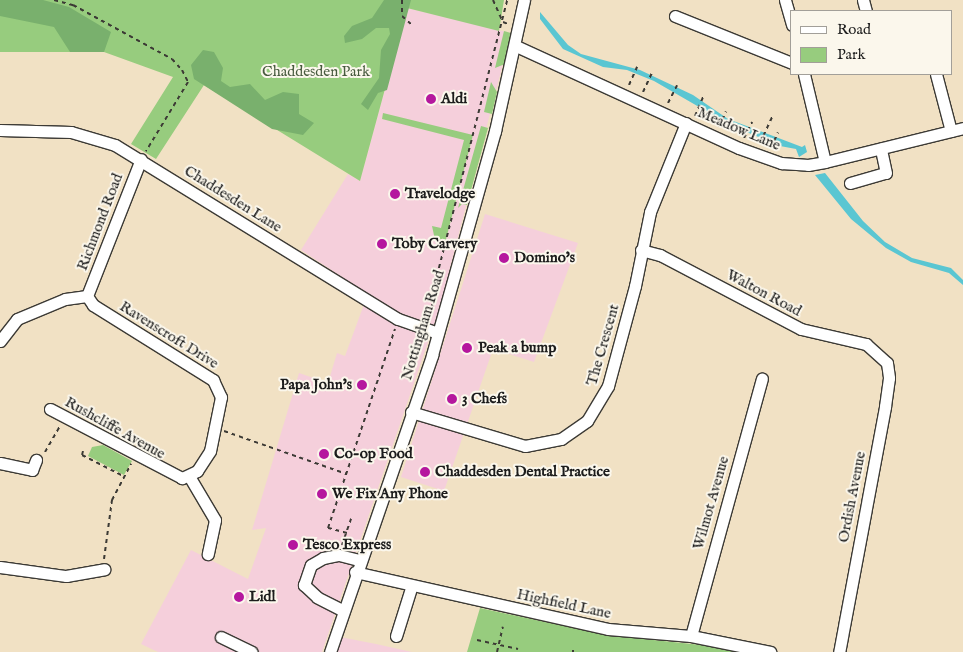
<!DOCTYPE html>
<style>
body{margin:0}
#map{position:relative;width:963px;height:652px;overflow:hidden;background:#f1e1c4;font-family:"IM FELL English",serif}
div>[style]{position:absolute}
.built>*{inset:0;background:#f5cfdb}
.green>*{inset:0;background:#97cc7e}
.forest>*{inset:0;background:#79b06d}
.water>*{inset:0;background:#5ac6d2}
.path>*{height:2px;margin-top:-1px;transform-origin:0;background:repeating-linear-gradient(90deg,#3c3a35 0 4px,transparent 0 8px)}
.roads{filter:drop-shadow(1px 0 #3c3a35) drop-shadow(-1px 0 #3c3a35) drop-shadow(0 1px #3c3a35) drop-shadow(0 -1px #3c3a35)}
.minor>*{height:11px;margin:-5.5px;padding:0 5.5px;transform-origin:5.5px;border-radius:5.5px;background:#fff}
.dots>*{width:14px;height:14px;translate:-50% -50%;box-sizing:border-box;border:2px solid #fbf7ec;border-radius:50%}
span{translate:-50% -50%;white-space:nowrap;text-align:center;line-height:1.15;-webkit-text-stroke:4px #fbf7ec;paint-order:stroke}
.park-label{font-size:15px;color:#475a3e}
.poi-label{font-size:15px;color:#1c1c1c;font-weight:700}
.left{translate:0 -50%;text-align:left}
.right{translate:-100% -50%;text-align:right}
.street-label{font-size:15px;color:#1c1c1c}
.legend{position:absolute;left:790px;top:10px;width:162px;height:65px;box-sizing:border-box;background:#fbf7ec;border:1px solid #a29f99;margin:0;padding:6px 9px;list-style:none;font-size:15px;color:#1c1c1c}
.legend li{display:flex;align-items:center;gap:10px;height:25px}
.legend b{width:25px;border:1px solid #a29f99}
</style>
<div id="map">
<div class="built">
<div style="clip-path:polygon(407px 8px,511px 33px,439px 310px,322px 652px,158px 652px,141px 644px,191px 550px,248px 579px,266px 528px,252px 530px,299px 373px,328px 383px,337px 353px,345px 356px,363px 307px,363px 291px,301px 250px,348px 174px,360px 181px)"></div>
<div style="clip-path:polygon(485px 214px,578px 243px,534px 362px,493px 349px,444px 491px,401px 477px)"></div>
<div style="clip-path:polygon(340px 637px,376px 644px,412px 652px,337px 652px)"></div>
</div>
<div class="green">
<div style="clip-path:polygon(0 0,504px 0,499px 31px,407px 8px,360px 181px,204px 85px,156px 159px,131px 144px,173px 77px,104px 52px,0 52px)"></div>
<div style="clip-path:polygon(504px 31px,511px 33px,505px 64px,495px 68px)"></div>
<div style="clip-path:polygon(491px 82px,497px 92px,492px 114px,484px 112px)"></div>
<div style="clip-path:polygon(383px 113px,473px 135px,444px 247px,435px 240px,432px 226px,441px 228px,464px 140px,382px 119px)"></div>
<div style="clip-path:polygon(481px 126px,488px 128px,467px 205px,462px 204px,458px 208px)"></div>
<div style="clip-path:polygon(103px 445px,132px 461px,124px 475px,88px 456px,92px 447px)"></div>
<div style="clip-path:polygon(480px 608px,606px 635px,711px 646px,739px 652px,467px 652px)"></div>
</div>
<div class="forest">
<div style="clip-path:polygon(0 0,43px 0,69px 7px,111px 32px,104px 52px,70px 52px,54px 27px,0 16px)"></div>
<div style="clip-path:polygon(384px 0,411px 0,387px 90px,378px 93px,368px 110px,361px 104px,379px 78px,381px 50px,390px 34px,389px 28px,376px 28px,362px 39px,345px 43px,344px 36px,352px 26px,372px 18px)"></div>
<div style="clip-path:polygon(203px 50px,214px 52px,223px 68px,221px 81px,230px 87px,250px 84px,265px 100px,283px 92px,299px 94px,299px 114px,314px 123px,303px 135px,272px 129px,194px 79px,191px 65px)"></div>
</div>
<div class="water">
<div style="clip-path:polygon(540px 12px,568px 45px,581px 54px,640px 70px,693px 95px,728px 119px,802px 147px,805px 145px,807px 152px,799px 157px,796px 149px,780px 146px,732px 126px,654px 81px,627px 70px,603px 67px,563px 49px,540px 19px)"></div>
<div style="clip-path:polygon(825px 173px,863px 221px,885px 242px,912px 258px,951px 268px,963px 280px,963px 285px,949px 273px,911px 262px,886px 248px,851px 219px,815px 175px)"></div>
</div>
<div class="path">
<div style="left:54px;top:0;width:20px;rotate:15deg"></div>
<div style="left:73px;top:5px;width:113px;rotate:28.6deg"></div>
<div style="left:172px;top:59px;width:15px;rotate:48deg"></div>
<div style="left:182px;top:70px;width:13px;rotate:63deg"></div>
<div style="left:188px;top:82px;width:81px;rotate:121.3deg"></div>
<div style="left:402px;top:0;width:16px;rotate:90deg"></div>
<div style="left:402px;top:16px;width:12px;rotate:42deg"></div>
<div style="left:493px;top:0;width:24px;rotate:66deg"></div>
<div style="left:503px;top:22px;width:5px;rotate:22deg"></div>
<div style="left:629px;top:85px;width:20px;rotate:-66deg"></div>
<div style="left:643px;top:92px;width:21px;rotate:-65deg"></div>
<div style="left:668px;top:103px;width:20px;rotate:-63deg"></div>
<div style="left:695px;top:116px;width:21px;rotate:-67deg"></div>
<div style="left:719px;top:127px;width:17px;rotate:-66deg"></div>
<div style="left:744px;top:138px;width:18px;rotate:-63deg"></div>
<div style="left:760px;top:143px;width:29px;rotate:-65deg"></div>
<div style="left:771px;top:148px;width:17px;rotate:-66deg"></div>
<div style="left:433px;top:308px;width:9px;rotate:-103deg"></div>
<div style="left:431px;top:299px;width:309px;rotate:-75.7deg"></div>
<div style="left:224px;top:431px;width:130px;rotate:19.3deg"></div>
<div style="left:83px;top:451px;width:4px;rotate:104deg"></div>
<div style="left:82px;top:455px;width:46px;rotate:27.1deg"></div>
<div style="left:45px;top:452px;width:30px;rotate:-60deg"></div>
<div style="left:347px;top:533px;width:20px;rotate:-165deg"></div>
<div style="left:328px;top:528px;width:210px;rotate:-71.4deg"></div>
<div style="left:342px;top:545px;width:28px;rotate:-71deg"></div>
<div style="left:104px;top:559px;width:60px;rotate:-82.3deg"></div>
<div style="left:112px;top:500px;width:41px;rotate:-62.2deg"></div>
<div style="left:477px;top:640px;width:42px;rotate:12.4deg"></div>
<div style="left:497px;top:652px;width:26px;rotate:-77deg"></div>
<div style="left:573px;top:652px;width:2px;rotate:-90deg"></div>
</div>
<div class="roads">
<div class="minor">
<div style="left:785px;top:0;width:26px;rotate:74deg"></div>
<div style="left:863px;top:0;width:11px;rotate:75deg"></div>
<div style="left:675px;top:16px;width:126px;rotate:21.9deg"></div>
<div style="left:516px;top:46px;width:245px;rotate:24.6deg"></div>
<div style="left:739px;top:148px;width:45px;rotate:19.7deg"></div>
<div style="left:781px;top:163px;width:27px;rotate:4deg"></div>
<div style="left:808px;top:165px;width:17px;rotate:-10deg"></div>
<div style="left:825px;top:162px;width:142px;rotate:-13.8deg"></div>
<div style="left:804px;top:74px;width:90px;rotate:76.6deg"></div>
<div style="left:936px;top:74px;width:59px;rotate:75.3deg"></div>
<div style="left:0;top:130px;width:71px;rotate:1.6deg"></div>
<div style="left:71px;top:132px;width:46px;rotate:16.5deg"></div>
<div style="left:115px;top:145px;width:332px;rotate:31.6deg"></div>
<div style="left:398px;top:319px;width:42px;rotate:19.3deg"></div>
<div style="left:850px;top:183px;width:37px;rotate:-16deg"></div>
<div style="left:886px;top:173px;width:25px;rotate:-102deg"></div>
<div style="left:641px;top:250px;width:20px;rotate:15deg"></div>
<div style="left:660px;top:255px;width:159px;rotate:27.7deg"></div>
<div style="left:801px;top:329px;width:67px;rotate:13deg"></div>
<div style="left:866px;top:344px;width:28px;rotate:42deg"></div>
<div style="left:887px;top:363px;width:15px;rotate:82deg"></div>
<div style="left:889px;top:378px;width:29px;rotate:98deg"></div>
<div style="left:885px;top:407px;width:249px;rotate:100.6deg"></div>
<div style="left:87px;top:296px;width:147px;rotate:-68.5deg"></div>
<div style="left:0;top:341px;width:28px;rotate:-52deg"></div>
<div style="left:17px;top:319px;width:52px;rotate:-22.6deg"></div>
<div style="left:65px;top:299px;width:22px;rotate:-8deg"></div>
<div style="left:87px;top:296px;width:11px;rotate:56deg"></div>
<div style="left:93px;top:305px;width:142px;rotate:32deg"></div>
<div style="left:213px;top:380px;width:19px;rotate:65deg"></div>
<div style="left:221px;top:397px;width:55px;rotate:101.5deg"></div>
<div style="left:210px;top:451px;width:24px;rotate:123deg"></div>
<div style="left:197px;top:471px;width:17px;rotate:155deg"></div>
<div style="left:182px;top:478px;width:149px;rotate:-152.4deg"></div>
<div style="left:411px;top:412px;width:119px;rotate:16.6deg"></div>
<div style="left:525px;top:446px;width:37px;rotate:-11deg"></div>
<div style="left:561px;top:439px;width:32px;rotate:-35deg"></div>
<div style="left:587px;top:421px;width:41px;rotate:-59deg"></div>
<div style="left:608px;top:386px;width:104px;rotate:-74.9deg"></div>
<div style="left:635px;top:286px;width:76px;rotate:-78.5deg"></div>
<div style="left:650px;top:212px;width:96px;rotate:-68deg"></div>
<div style="left:0;top:463px;width:33px;rotate:12deg"></div>
<div style="left:32px;top:470px;width:11px;rotate:-68deg"></div>
<div style="left:189px;top:476px;width:51px;rotate:59.4deg"></div>
<div style="left:215px;top:520px;width:35px;rotate:102deg"></div>
<div style="left:0;top:567px;width:67px;rotate:7.8deg"></div>
<div style="left:66px;top:576px;width:39px;rotate:-10deg"></div>
<div style="left:355px;top:572px;width:259px;rotate:12.7deg"></div>
<div style="left:608px;top:629px;width:83px;rotate:4.8deg"></div>
<div style="left:691px;top:636px;width:81px;rotate:11.4deg"></div>
<div style="left:342px;top:610px;width:28px;rotate:-153deg"></div>
<div style="left:317px;top:597px;width:18px;rotate:-137deg"></div>
<div style="left:304px;top:585px;width:21px;rotate:-71deg"></div>
<div style="left:311px;top:565px;width:14px;rotate:-30deg"></div>
<div style="left:323px;top:558px;width:16px;rotate:-11deg"></div>
<div style="left:339px;top:555px;width:21px;rotate:14deg"></div>
<div style="left:396px;top:636px;width:53px;rotate:-72.6deg"></div>
<div style="left:691px;top:636px;width:267px;rotate:-74.6deg"></div>
<div style="left:221px;top:637px;width:34px;rotate:26deg"></div>
<div style="left:330px;top:652px;width:314px;rotate:-71deg"></div>
<div style="left:432px;top:355px;width:233px;rotate:-74.3deg"></div>
<div style="left:495px;top:131px;width:134px;rotate:-77.5deg"></div>
</div>
</div>
<div class="dots">
<div style="left:431px;top:99px;background:#b5179e"></div>
<div style="left:395px;top:194px;background:#b5179e"></div>
<div style="left:382px;top:244px;background:#b5179e"></div>
<div style="left:504px;top:258px;background:#b5179e"></div>
<div style="left:467px;top:348px;background:#b5179e"></div>
<div style="left:362px;top:385px;background:#b5179e"></div>
<div style="left:452px;top:399px;background:#b5179e"></div>
<div style="left:324px;top:454px;background:#b5179e"></div>
<div style="left:425px;top:472px;background:#b5179e"></div>
<div style="left:322px;top:494px;background:#b5179e"></div>
<div style="left:293px;top:545px;background:#b5179e"></div>
<div style="left:239px;top:597px;background:#b5179e"></div>
</div>
<div class="park-label">
<span style="left:316px;top:72px">Chaddesden Park</span>
</div>
<div class="poi-label">
<span class="left" style="left:441px;top:99px">Aldi</span>
<span class="left" style="left:405px;top:194px">Travelodge</span>
<span class="left" style="left:392px;top:244px">Toby Carvery</span>
<span class="left" style="left:514px;top:258px">Domino's</span>
<span class="left" style="left:478px;top:348px">Peak a bump</span>
<span class="right" style="left:352px;top:385px">Papa John's</span>
<span class="left" style="left:462px;top:399px">3 Chefs</span>
<span class="left" style="left:334px;top:454px">Co-op Food</span>
<span class="left" style="left:435px;top:472px">Chaddesden Dental Practice</span>
<span class="left" style="left:332px;top:494px">We Fix Any Phone</span>
<span class="left" style="left:303px;top:545px">Tesco Express</span>
<span class="left" style="left:249px;top:597px">Lidl</span>
</div>
<div class="street-label">
<span style="left:739px;top:129px;rotate:23deg">Meadow Lane</span>
<span style="left:233px;top:199px;rotate:32deg">Chaddesden Lane</span>
<span style="left:100px;top:222px;rotate:-69deg">Richmond Road</span>
<span style="left:764px;top:293px;rotate:28deg">Walton Road</span>
<span style="left:423px;top:325px;rotate:-73deg">Nottingham Road</span>
<span style="left:169px;top:335px;rotate:32deg">Ravenscroft Drive</span>
<span style="left:603px;top:345px;rotate:-74deg">The Crescent</span>
<span style="left:115px;top:428px;rotate:29deg">Rushcliffe Avenue</span>
<span style="left:852px;top:497px;rotate:-79deg">Ordish Avenue</span>
<span style="left:711px;top:503px;rotate:-74deg">Wilmot Avenue</span>
<span style="left:564px;top:604px;rotate:12deg">Highfield Lane</span>
</div>
<ul class="legend">
<li><b style="height:6px;background:#fff"></b>Road</li>
<li><b style="height:14px;background:#97cc7e"></b>Park</li>
</ul>
</div>
